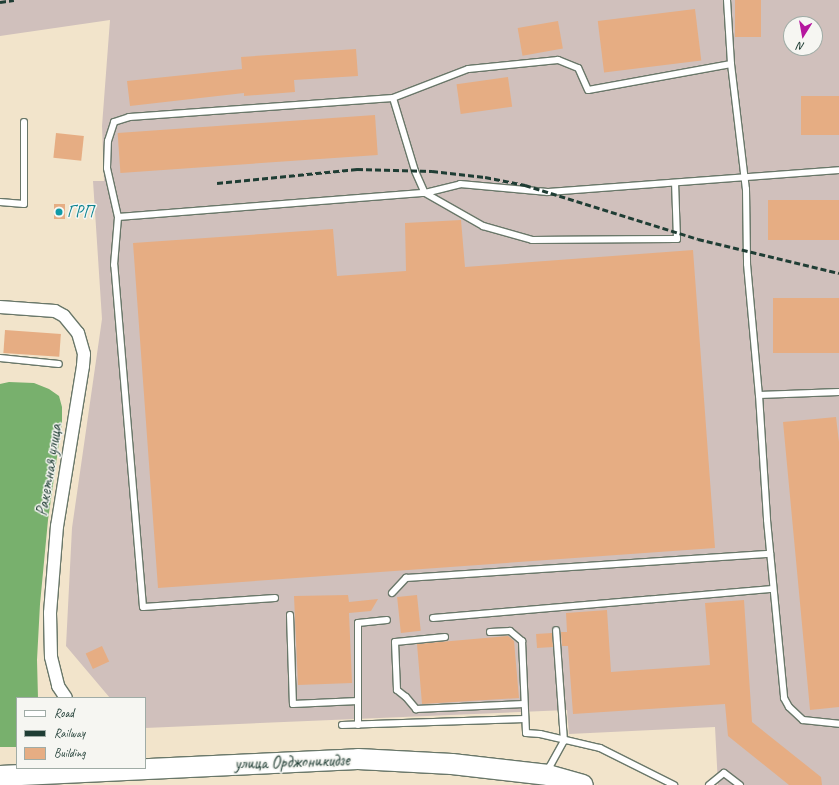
<!DOCTYPE html>
<meta charset="utf-8">
<style>
body{margin:0}
#map{position:relative;width:839px;height:785px;overflow:hidden;background:#f2e4cb;font-family:Caveat,sans-serif}
div>[style]{position:absolute}
.industrial>*{inset:0;background:#d0c0bc}
.forest>*{inset:0;background:#78b06d}
.building>*{inset:0;background:#e6ad83;transform-origin:0 0}
.roads{filter:drop-shadow(1px 0 #697769) drop-shadow(-1px 0 #697769) drop-shadow(0 1px #697769) drop-shadow(0 -1px #697769)}
.lane>*{height:6px;margin:-3px;padding:0 3px;transform-origin:3px;border-radius:3px;background:#fff}
.street>*{height:12px;margin:-6px;padding:0 6px;transform-origin:6px;border-radius:6px;background:#fff}
.primary>*{height:20px;margin:-10px;padding:0 10px;transform-origin:10px;border-radius:10px;background:#fff}
.rail>*{height:3px;margin-top:-1.5px;transform-origin:0;background:repeating-linear-gradient(90deg,#1f3d34 0 6px,transparent 0 9px)}
.dots>*{width:11px;height:11px;translate:-50% -50%;box-sizing:border-box;border:2px solid #f6f6f2;border-radius:50%}
span{translate:-50% -50%;white-space:nowrap;text-align:center;line-height:1.15;-webkit-text-stroke:3px #f6f6f2;paint-order:stroke}
.culture-label{font-size:17px;color:#0d838f}
.left{translate:0 -50%;text-align:left}
.street-label{font-size:17px;color:#1f3d34}
.legend{position:absolute;left:16px;top:697px;width:130px;height:72px;box-sizing:border-box;background:#f6f6f2;border:1px solid #a0aca6;margin:0;padding:5px 7px;list-style:none;font-size:12px;color:#1f3d34}
.legend li{display:flex;align-items:center;gap:8px;height:20px}
.legend b{width:20px;border:1px solid #a0aca6}
.north{position:absolute;left:783px;top:16px;width:40px;height:40px;box-sizing:border-box;background:#f6f6f2;border:1px solid #a0aca6;border-radius:50%;rotate:191deg;font-size:11px;font-weight:700;line-height:16px;text-align:center;color:#1f3d34}
.north::after{content:'';display:block;margin:auto;width:14px;height:18px;background:#b5179e;clip-path:polygon(50% 0,100% 100%,50% 72%,0 100%)}
</style>
<div id="map">
<div class="industrial">
<div style="clip-path:polygon(evenodd,0 0,839px 0,839px 785px,718px 785px,715px 727px,569px 734px,567px 710px,145px 728px,145px 698px,110px 698px,66px 646px,72px 528px,102px 319px,93px 181px,104px 181px,102px 126px,110px 20px,0 36px,0 0,791px 24px,815px 24px,815px 48px,791px 48px,791px 24px)"></div>
</div>
<div class="forest">
<div style="clip-path:polygon(9px 382px,34px 383px,49px 389px,59px 396px,62px 407px,62px 422px,48px 520px,40px 604px,37px 660px,38px 698px,17px 698px,17px 747px,0 747px,0 384px)"></div>
</div>
<div class="building">
<div style="left:735px;top:0;width:26px;height:37px"></div>
<div style="left:695px;top:9px;width:52px;height:98px;rotate:83deg"></div>
<div style="left:558px;top:21px;width:28px;height:41px;rotate:80deg"></div>
<div style="clip-path:polygon(356px 49px,358px 76px,294px 80px,295px 92px,244px 96px,244px 93px,130px 106px,127px 81px,242px 69px,241px 57px)"></div>
<div style="left:508px;top:77px;width:30px;height:52px;rotate:82deg"></div>
<div style="left:839px;top:96px;width:39px;height:38px;rotate:90deg"></div>
<div style="left:375px;top:115px;width:40px;height:258px;rotate:86deg"></div>
<div style="left:56px;top:133px;width:28px;height:25px;rotate:6deg"></div>
<div style="left:839px;top:200px;width:40px;height:71px;rotate:90deg"></div>
<div style="left:54px;top:204px;width:11px;height:15px"></div>
<div style="clip-path:polygon(461px 220px,465px 267px,693px 250px,715px 548px,158px 588px,133px 243px,333px 229px,337px 276px,406px 271px,405px 223px)"></div>
<div style="left:839px;top:298px;width:55px;height:66px;rotate:90deg"></div>
<div style="left:5px;top:330px;width:56px;height:23px;rotate:4deg"></div>
<div style="clip-path:polygon(836px 417px,839px 442px,839px 707px,810px 710px,783px 422px)"></div>
<div style="clip-path:polygon(348px 595px,349px 602px,378px 599px,371px 611px,349px 613px,352px 683px,298px 685px,294px 596px)"></div>
<div style="left:417px;top:595px;width:36px;height:20px;rotate:84deg"></div>
<div style="clip-path:polygon(744px 600px,752px 722px,821px 777px,822px 785px,789px 785px,728px 736px,725px 704px,573px 714px,568px 646px,562px 646px,561px 632px,567px 632px,566px 613px,607px 610px,611px 672px,710px 665px,705px 603px)"></div>
<div style="left:552px;top:633px;width:14px;height:16px;rotate:86deg"></div>
<div style="clip-path:polygon(508px 636px,514px 641px,519px 698px,422px 704px,417px 644px)"></div>
<div style="left:102px;top:646px;width:17px;height:18px;rotate:65deg"></div>
</div>
<div class="roads">
<div class="lane">
<div style="left:727px;top:0;width:64px;rotate:86.4deg"></div>
<div style="left:731px;top:64px;width:126px;rotate:83.2deg"></div>
<div style="left:746px;top:189px;width:75px;rotate:89.2deg"></div>
<div style="left:747px;top:264px;width:132px;rotate:84.8deg"></div>
<div style="left:731px;top:64px;width:145px;rotate:169.7deg"></div>
<div style="left:588px;top:90px;width:24px;rotate:-114deg"></div>
<div style="left:578px;top:68px;width:22px;rotate:-158deg"></div>
<div style="left:558px;top:60px;width:90px;rotate:174.3deg"></div>
<div style="left:468px;top:69px;width:80px;rotate:158.9deg"></div>
<div style="left:393px;top:98px;width:76px;rotate:73.2deg"></div>
<div style="left:415px;top:171px;width:24px;rotate:66deg"></div>
<div style="left:425px;top:193px;width:36px;rotate:-14deg"></div>
<div style="left:460px;top:184px;width:88px;rotate:5.2deg"></div>
<div style="left:548px;top:192px;width:292px;rotate:-4.3deg"></div>
<div style="left:0;top:202px;width:24px;rotate:5deg"></div>
<div style="left:24px;top:204px;width:82px;rotate:-90deg"></div>
<div style="left:118px;top:217px;width:308px;rotate:-4.5deg"></div>
<div style="left:425px;top:193px;width:67px;rotate:29.6deg"></div>
<div style="left:483px;top:226px;width:51px;rotate:15.9deg"></div>
<div style="left:532px;top:240px;width:145px;rotate:-0.4deg"></div>
<div style="left:677px;top:239px;width:56px;rotate:-92deg"></div>
<div style="left:0;top:358px;width:59px;rotate:5.8deg"></div>
<div style="left:839px;top:392px;width:80px;rotate:177.9deg"></div>
<div style="left:759px;top:395px;width:125px;rotate:86.3deg"></div>
<div style="left:767px;top:520px;width:179px;rotate:84.5deg"></div>
<div style="left:784px;top:698px;width:10px;rotate:61deg"></div>
<div style="left:789px;top:707px;width:19px;rotate:43deg"></div>
<div style="left:803px;top:720px;width:36px;rotate:6deg"></div>
<div style="left:392px;top:593px;width:21px;rotate:-47deg"></div>
<div style="left:406px;top:578px;width:365px;rotate:-3.8deg"></div>
<div style="left:275px;top:598px;width:132px;rotate:176.1deg"></div>
<div style="left:143px;top:607px;width:343px;rotate:-94.8deg"></div>
<div style="left:114px;top:265px;width:48px;rotate:-85.2deg"></div>
<div style="left:118px;top:217px;width:50px;rotate:-102.7deg"></div>
<div style="left:107px;top:168px;width:27px;rotate:-88deg"></div>
<div style="left:108px;top:141px;width:20px;rotate:-72deg"></div>
<div style="left:114px;top:122px;width:16px;rotate:-18deg"></div>
<div style="left:129px;top:117px;width:265px;rotate:-4.1deg"></div>
<div style="left:290px;top:615px;width:89px;rotate:88.1deg"></div>
<div style="left:293px;top:704px;width:65px;rotate:-2.6deg"></div>
<div style="left:433px;top:618px;width:341px;rotate:-4.9deg"></div>
<div style="left:490px;top:632px;width:20px;rotate:-3deg"></div>
<div style="left:510px;top:631px;width:16px;rotate:40deg"></div>
<div style="left:522px;top:641px;width:92px;rotate:87.5deg"></div>
<div style="left:526px;top:733px;width:14px;rotate:4deg"></div>
<div style="left:540px;top:734px;width:62px;rotate:13.1deg"></div>
<div style="left:600px;top:748px;width:83px;rotate:26.6deg"></div>
<div style="left:445px;top:637px;width:50px;rotate:174.3deg"></div>
<div style="left:395px;top:642px;width:48px;rotate:87.6deg"></div>
<div style="left:397px;top:690px;width:11px;rotate:38deg"></div>
<div style="left:406px;top:697px;width:16px;rotate:50deg"></div>
<div style="left:416px;top:709px;width:108px;rotate:-2.7deg"></div>
<div style="left:342px;top:725px;width:183px;rotate:-1.9deg"></div>
<div style="left:358px;top:725px;width:102px;rotate:-90deg"></div>
<div style="left:358px;top:623px;width:29px;rotate:-6deg"></div>
<div style="left:549px;top:773px;width:7px;rotate:-82deg"></div>
<div style="left:550px;top:766px;width:29px;rotate:-61deg"></div>
<div style="left:564px;top:741px;width:111px;rotate:-94.1deg"></div>
<div style="left:709px;top:785px;width:19px;rotate:-39deg"></div>
<div style="left:724px;top:773px;width:20px;rotate:37deg"></div>
</div>
<div class="street">
<div style="left:0;top:307px;width:55px;rotate:4.2deg"></div>
<div style="left:55px;top:311px;width:10px;rotate:29deg"></div>
<div style="left:64px;top:316px;width:22px;rotate:51deg"></div>
<div style="left:78px;top:333px;width:22px;rotate:74deg"></div>
<div style="left:84px;top:354px;width:12px;rotate:95deg"></div>
<div style="left:83px;top:366px;width:162px;rotate:99.2deg"></div>
<div style="left:57px;top:526px;width:87px;rotate:94.6deg"></div>
<div style="left:50px;top:613px;width:44px;rotate:88.7deg"></div>
<div style="left:51px;top:657px;width:30px;rotate:76deg"></div>
<div style="left:58px;top:686px;width:14px;rotate:56deg"></div>
</div>
<div class="primary">
<div style="left:0;top:776px;width:358px;rotate:-2.7deg"></div>
<div style="left:358px;top:759px;width:94px;rotate:3deg"></div>
<div style="left:452px;top:764px;width:97px;rotate:6.5deg"></div>
<div style="left:548px;top:775px;width:36px;rotate:16deg"></div>
</div>
</div>
<div class="rail">
<div style="left:0;top:2px;width:14px;rotate:-8deg"></div>
<div style="left:217px;top:183px;width:141px;rotate:-5.7deg"></div>
<div style="left:357px;top:169px;width:75px;rotate:1.5deg"></div>
<div style="left:432px;top:171px;width:53px;rotate:6.5deg"></div>
<div style="left:485px;top:177px;width:41px;rotate:11.3deg"></div>
<div style="left:525px;top:185px;width:181px;rotate:17.3deg"></div>
<div style="left:698px;top:239px;width:145px;rotate:13.6deg"></div>
</div>
<div class="dots">
<div style="left:59px;top:212px;background:#0f9aa8"></div>
</div>
<div class="culture-label">
<span class="left" style="left:67px;top:212px">ГРП</span>
</div>
<div class="street-label">
<span style="left:49px;top:470px;rotate:-81deg">Ракетная улица</span>
<span style="left:292px;top:762px;rotate:-2deg">улица Орджоникидзе</span>
</div>
<ul class="legend">
<li><b style="height:5px;background:#fff"></b>Road</li>
<li><b style="height:5px;background:#1f3d34"></b>Railway</li>
<li><b style="height:11px;background:#e6ad83"></b>Building</li>
</ul>
<div class="north">N</div>
</div>
